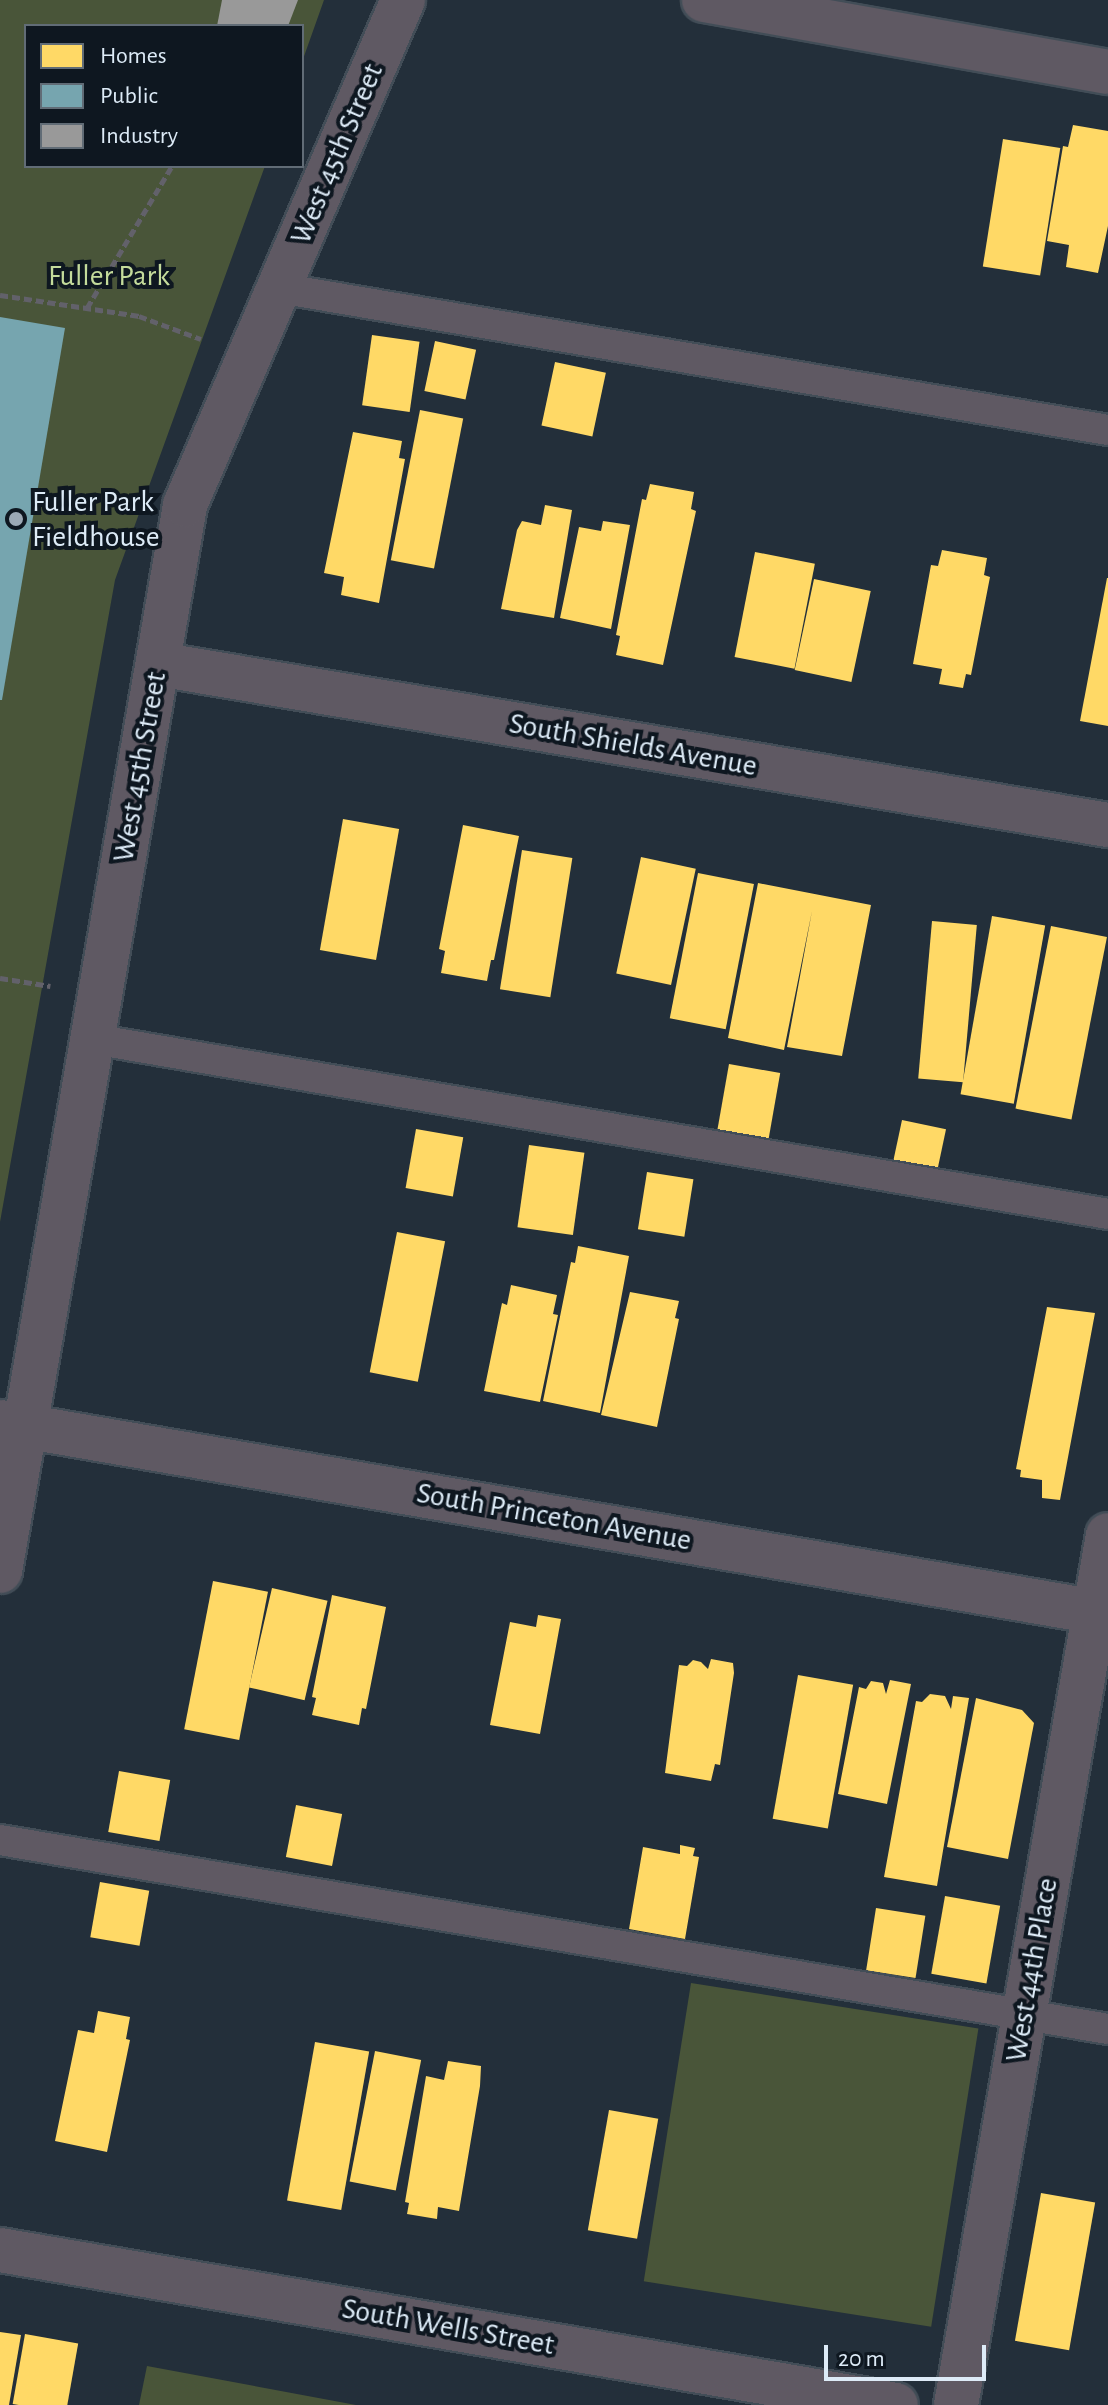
<!DOCTYPE html>
<style>
body{margin:0}
#map{position:relative;width:1108px;height:2405px;overflow:hidden;background:#232f3a;font-family:"Alegreya Sans",sans-serif}
div>[style]{position:absolute}
.green>*{inset:0;background:#495539;transform-origin:0 0}
.homes>*{inset:0;background:#ffd966;transform-origin:0 0}
.public>*{inset:0;background:#76a5af}
.industry>*{inset:0;background:#999}
.path>*{height:5px;margin-top:-2.5px;transform-origin:0;background:repeating-linear-gradient(90deg,#62616a 0 8px,transparent 0 12px)}
.roads{filter:drop-shadow(2px 0 #424d57) drop-shadow(-2px 0 #424d57) drop-shadow(0 2px #424d57) drop-shadow(0 -2px #424d57)}
.service>*{height:30px;margin:-15px;padding:0 15px;transform-origin:15px;border-radius:15px;background:#5f5963}
.minor>*{height:44px;margin:-22px;padding:0 22px;transform-origin:22px;border-radius:22px;background:#5f5963}
.dots>*{width:22px;height:22px;translate:-50% -50%;box-sizing:border-box;border:4px solid #0e1720;border-radius:50%}
span{translate:-50% -50%;white-space:nowrap;text-align:center;line-height:1.15;-webkit-text-stroke:8px #0e1720;paint-order:stroke}
.street-label{font-size:30px;color:#ddebf7}
.park-label{font-size:30px;color:#c4db9b}
.poi-label{font-size:30px;color:#ddebf7}
.left{translate:0 -50%;text-align:left}
.legend{position:absolute;left:24px;top:24px;width:280px;height:144px;box-sizing:border-box;background:#0e1720;border:2px solid #616c76;margin:0;padding:10px 14px;list-style:none;font-size:24px;color:#ddebf7}
.legend li{display:flex;align-items:center;gap:16px;height:40px}
.legend b{width:40px;border:2px solid #616c76}
.scale{position:absolute;left:824px;top:2345px;width:162px;height:36px;box-sizing:border-box;border:4px solid #ddebf7;border-top:0;padding-left:10px;font-size:24px;line-height:28px;white-space:nowrap;color:#ddebf7;-webkit-text-stroke:6px #0e1720;paint-order:stroke}
</style>
<div id="map">
<div class="green">
<div style="clip-path:polygon(0 0,324px 0,302px 62px,302px 26px,26px 26px,26px 166px,265px 166px,115px 580px,0 1222px)"></div>
<div style="left:691px;top:1983px;width:291px;height:302px;rotate:9deg"></div>
<div style="clip-path:polygon(147px 2366px,356px 2405px,139px 2405px)"></div>
</div>
<div class="homes">
<div style="clip-path:polygon(1073px 125px,1108px 131px,1108px 226px,1098px 273px,1066px 267px,1069px 245px,1047px 241px,1063px 146px,1068px 147px)"></div>
<div style="left:1003px;top:139px;width:58px;height:129px;rotate:9deg"></div>
<div style="left:372px;top:335px;width:48px;height:71px;rotate:8deg"></div>
<div style="left:435px;top:341px;width:42px;height:51px;rotate:12deg"></div>
<div style="left:555px;top:362px;width:52px;height:65px;rotate:12deg"></div>
<div style="left:420px;top:410px;width:44px;height:153px;rotate:11deg"></div>
<div style="clip-path:polygon(353px 432px,402px 441px,399px 458px,405px 459px,379px 603px,341px 595px,344px 577px,324px 573px)"></div>
<div style="clip-path:polygon(650px 484px,694px 492px,691px 509px,696px 511px,663px 665px,616px 655px,620px 636px,616px 635px,642px 499px,646px 500px)"></div>
<div style="clip-path:polygon(545px 505px,572px 510px,554px 618px,501px 609px,517px 530px,522px 521px,541px 525px)"></div>
<div style="clip-path:polygon(603px 521px,630px 525px,611px 629px,560px 618px,579px 527px,601px 531px)"></div>
<div style="clip-path:polygon(942px 550px,987px 558px,984px 575px,990px 577px,971px 675px,966px 674px,963px 688px,939px 684px,942px 669px,913px 664px,931px 565px,938px 566px)"></div>
<div style="left:755px;top:552px;width:61px;height:107px;rotate:11deg"></div>
<div style="clip-path:polygon(1107px 578px,1108px 578px,1108px 726px,1080px 721px)"></div>
<div style="left:814px;top:579px;width:58px;height:93px;rotate:12deg"></div>
<div style="left:343px;top:819px;width:57px;height:133px;rotate:10deg"></div>
<div style="clip-path:polygon(463px 825px,519px 836px,494px 960px,491px 960px,487px 981px,441px 973px,445px 951px,439px 949px)"></div>
<div style="left:522px;top:850px;width:51px;height:141px;rotate:9deg"></div>
<div style="left:641px;top:857px;width:56px;height:119px;rotate:12deg"></div>
<div style="left:698px;top:873px;width:57px;height:148px;rotate:11deg"></div>
<div style="clip-path:polygon(758px 883px,871px 905px,842px 1056px,787px 1047px,812px 911px,784px 1050px,728px 1038px)"></div>
<div style="left:992px;top:916px;width:54px;height:181px;rotate:10deg"></div>
<div style="left:932px;top:921px;width:45px;height:158px;rotate:5deg"></div>
<div style="left:1051px;top:926px;width:57px;height:186px;rotate:11deg"></div>
<div style="left:729px;top:1064px;width:52px;height:71px;rotate:10deg"></div>
<div style="left:902px;top:1120px;width:45px;height:55px;rotate:12deg"></div>
<div style="left:416px;top:1129px;width:48px;height:60px;rotate:10deg"></div>
<div style="left:529px;top:1145px;width:56px;height:83px;rotate:8deg"></div>
<div style="left:647px;top:1172px;width:47px;height:58px;rotate:9deg"></div>
<div style="left:397px;top:1232px;width:49px;height:143px;rotate:11deg"></div>
<div style="clip-path:polygon(578px 1246px,629px 1256px,600px 1413px,543px 1401px,571px 1262px,575px 1263px)"></div>
<div style="clip-path:polygon(511px 1285px,557px 1295px,553px 1314px,558px 1315px,540px 1402px,484px 1391px,502px 1303px,507px 1305px)"></div>
<div style="clip-path:polygon(630px 1292px,679px 1301px,675px 1318px,679px 1319px,657px 1427px,601px 1415px)"></div>
<div style="clip-path:polygon(1047px 1307px,1095px 1313px,1060px 1500px,1042px 1498px,1042px 1480px,1020px 1477px,1021px 1470px,1016px 1469px)"></div>
<div style="left:213px;top:1581px;width:56px;height:151px;rotate:11deg"></div>
<div style="left:272px;top:1588px;width:57px;height:102px;rotate:13deg"></div>
<div style="clip-path:polygon(332px 1595px,386px 1607px,366px 1709px,362px 1708px,359px 1725px,312px 1715px,316px 1698px,312px 1697px)"></div>
<div style="clip-path:polygon(538px 1615px,561px 1619px,540px 1734px,490px 1725px,510px 1622px,536px 1627px)"></div>
<div style="clip-path:polygon(711px 1659px,733px 1663px,734px 1673px,720px 1765px,715px 1764px,711px 1781px,665px 1773px,679px 1665px,687px 1666px,693px 1660px,701px 1662px,708px 1669px)"></div>
<div style="left:798px;top:1675px;width:56px;height:146px;rotate:10deg"></div>
<div style="clip-path:polygon(890px 1680px,911px 1684px,887px 1804px,838px 1794px,859px 1687px,866px 1689px,871px 1681px,883px 1683px,886px 1694px)"></div>
<div style="clip-path:polygon(930px 1694px,945px 1696px,951px 1709px,953px 1696px,969px 1698px,937px 1886px,884px 1877px,916px 1701px,922px 1702px)"></div>
<div style="clip-path:polygon(976px 1698px,1022px 1710px,1034px 1723px,1008px 1859px,947px 1847px)"></div>
<div style="left:119px;top:1771px;width:52px;height:62px;rotate:10deg"></div>
<div style="left:296px;top:1805px;width:47px;height:53px;rotate:11deg"></div>
<div style="clip-path:polygon(680px 1845px,695px 1848px,693px 1856px,699px 1857px,685px 1939px,629px 1929px,643px 1847px,680px 1854px)"></div>
<div style="left:100px;top:1882px;width:50px;height:56px;rotate:10deg"></div>
<div style="left:945px;top:1896px;width:56px;height:79px;rotate:10deg"></div>
<div style="left:876px;top:1908px;width:50px;height:63px;rotate:9deg"></div>
<div style="clip-path:polygon(98px 2011px,130px 2017px,126px 2039px,130px 2040px,107px 2152px,55px 2141px,78px 2030px,94px 2033px)"></div>
<div style="left:315px;top:2042px;width:55px;height:161px;rotate:10deg"></div>
<div style="left:375px;top:2051px;width:47px;height:133px;rotate:11deg"></div>
<div style="clip-path:polygon(448px 2061px,481px 2066px,480px 2086px,459px 2211px,438px 2207px,437px 2219px,407px 2214px,409px 2203px,405px 2202px,426px 2076px,444px 2080px)"></div>
<div style="left:609px;top:2110px;width:50px;height:122px;rotate:10deg"></div>
<div style="left:1041px;top:2193px;width:55px;height:150px;rotate:10deg"></div>
<div style="clip-path:polygon(0 2332px,21px 2335px,9px 2405px,0 2405px)"></div>
<div style="left:25px;top:2334px;width:54px;height:71px;rotate:10deg"></div>
</div>
<div class="public">
<div style="clip-path:polygon(0 317px,65px 328px,2px 700px,0 700px)"></div>
</div>
<div class="industry">
<div style="clip-path:polygon(222px 0,298px 0,288px 26px,217px 26px)"></div>
</div>
<div class="path">
<div style="left:0;top:295px;width:141px;rotate:8.6deg"></div>
<div style="left:139px;top:316px;width:66px;rotate:20.4deg"></div>
<div style="left:87px;top:308px;width:165px;rotate:-59.1deg"></div>
<div style="left:0;top:978px;width:51px;rotate:9.1deg"></div>
</div>
<div class="roads">
<div class="service">
<div style="left:279px;top:288px;width:841px;rotate:9.72deg"></div>
<div style="left:93px;top:1039px;width:1030px;rotate:9.78deg"></div>
<div style="left:0;top:1840px;width:1124px;rotate:9.68deg"></div>
</div>
<div class="minor">
<div style="left:704px;top:0;width:410px;rotate:10.1deg"></div>
<div style="left:158px;top:664px;width:964px;rotate:9.62deg"></div>
<div style="left:0;top:1422px;width:1125px;rotate:9.83deg"></div>
<div style="left:0;top:1571px;width:1082px;rotate:-80.15deg"></div>
<div style="left:185px;top:505px;width:550px;rotate:-66.65deg"></div>
<div style="left:0;top:2250px;width:909px;rotate:9.81deg"></div>
<div style="left:956px;top:2405px;width:883px;rotate:-80.09deg"></div>
</div>
</div>
<div class="dots">
<div style="left:16px;top:519px;background:#9ca9b5"></div>
</div>
<div class="street-label">
<span style="left:337px;top:154px;rotate:-67deg">West 45th Street</span>
<span style="left:633px;top:745px;rotate:10deg">South Shields Avenue</span>
<span style="left:140px;top:767px;rotate:-80deg">West 45th Street</span>
<span style="left:554px;top:1517px;rotate:10deg">South Princeton Avenue</span>
<span style="left:1032px;top:1970px;rotate:-80deg">West 44th Place</span>
<span style="left:448px;top:2327px;rotate:10deg">South Wells Street</span>
</div>
<div class="park-label">
<span style="left:109px;top:276px">Fuller Park</span>
</div>
<div class="poi-label">
<span class="left" style="left:32px;top:519px">Fuller Park<br>Fieldhouse</span>
</div>
<ul class="legend">
<li><b style="height:22px;background:#ffd966"></b>Homes</li>
<li><b style="height:22px;background:#76a5af"></b>Public</li>
<li><b style="height:22px;background:#999"></b>Industry</li>
</ul>
<div class="scale">20 m</div>
</div>
